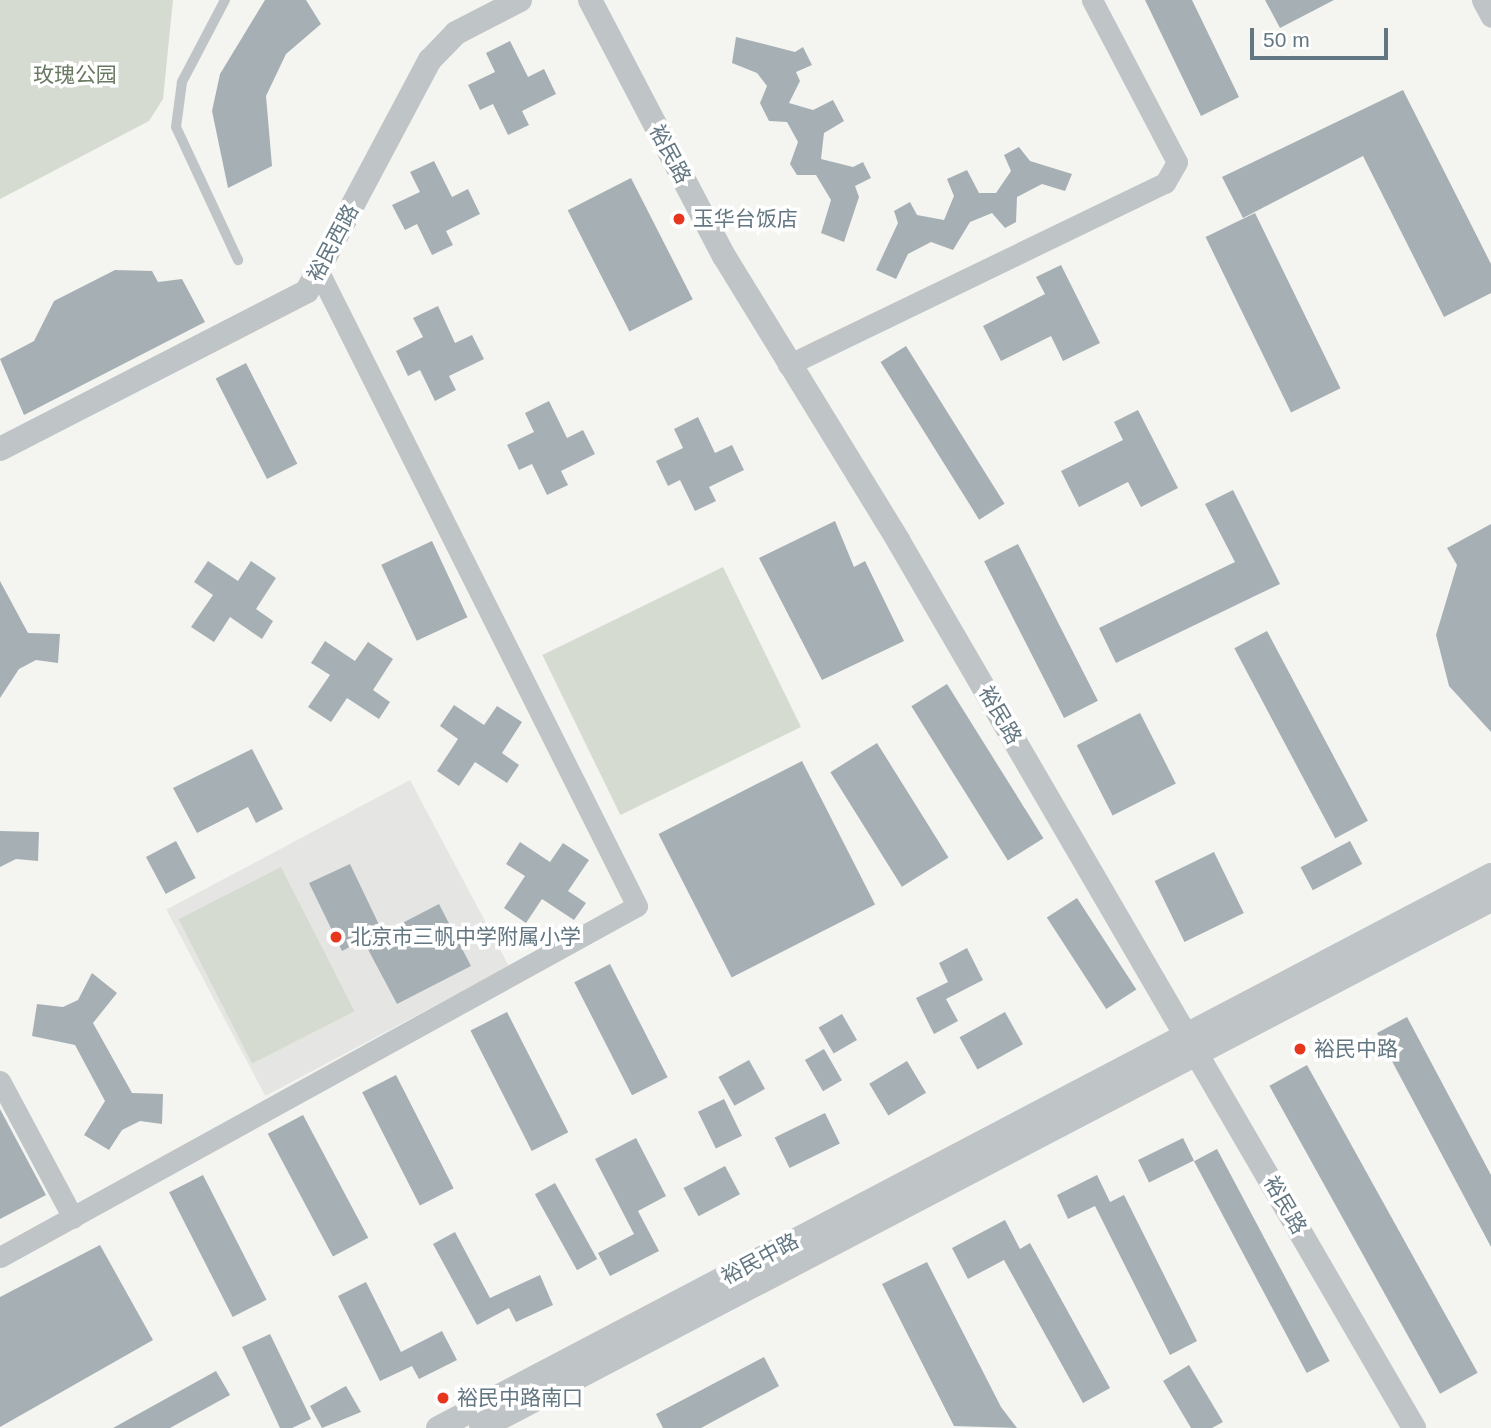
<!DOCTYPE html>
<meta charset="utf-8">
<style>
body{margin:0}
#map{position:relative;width:1491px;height:1428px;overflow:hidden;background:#f4f4f0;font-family:Helvetica,"Noto Sans SC",sans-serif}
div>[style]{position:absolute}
.built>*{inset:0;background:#e5e6e4;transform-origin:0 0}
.green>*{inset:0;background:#d6dbd1;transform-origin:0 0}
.building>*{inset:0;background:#a6b0b4;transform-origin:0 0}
.service>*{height:10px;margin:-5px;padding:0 5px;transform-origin:5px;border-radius:5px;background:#bfc4c6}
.minor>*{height:21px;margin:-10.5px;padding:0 10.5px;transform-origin:10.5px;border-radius:10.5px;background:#bfc4c6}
.tertiary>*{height:24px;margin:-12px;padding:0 12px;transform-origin:12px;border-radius:12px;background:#bfc4c6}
.dots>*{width:19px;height:19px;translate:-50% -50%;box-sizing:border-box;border:4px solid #fff;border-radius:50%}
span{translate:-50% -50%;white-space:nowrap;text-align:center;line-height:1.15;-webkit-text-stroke:7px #fff;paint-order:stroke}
.park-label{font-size:21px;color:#697962}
.street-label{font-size:21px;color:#637782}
.poi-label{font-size:21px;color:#637782}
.left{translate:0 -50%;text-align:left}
.scale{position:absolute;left:1250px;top:28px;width:138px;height:32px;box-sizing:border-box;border:4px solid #637782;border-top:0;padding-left:9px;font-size:21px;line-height:24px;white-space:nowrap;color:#637782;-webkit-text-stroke:5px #fff;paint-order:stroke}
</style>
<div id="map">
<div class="built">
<div style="left:410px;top:780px;width:211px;height:276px;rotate:62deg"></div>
</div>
<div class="green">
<div style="clip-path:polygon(0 0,173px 0,163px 99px,149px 121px,0 199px)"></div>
<div style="left:723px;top:567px;width:178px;height:201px;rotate:64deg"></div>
<div style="left:281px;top:867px;width:162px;height:115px;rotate:63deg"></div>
</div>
<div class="building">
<div style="clip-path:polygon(265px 0,306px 0,321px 24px,286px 54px,266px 96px,272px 166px,228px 188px,212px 111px,220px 74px)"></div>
<div style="clip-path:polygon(1145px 0,1192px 0,1239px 97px,1201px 116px)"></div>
<div style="clip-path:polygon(1265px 0,1334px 0,1280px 28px)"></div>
<div style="clip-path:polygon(736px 37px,795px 52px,803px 47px,812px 65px,796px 72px,800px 81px,789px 103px,813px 110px,833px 100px,844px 121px,824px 133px,821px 159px,853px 167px,863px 162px,871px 178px,855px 186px,859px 197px,844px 242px,821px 233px,831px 200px,816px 175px,797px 175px,790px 164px,798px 142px,787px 122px,769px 121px,760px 103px,767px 86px,757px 73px,732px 63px)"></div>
<div style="clip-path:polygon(510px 41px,528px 77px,544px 69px,556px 94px,522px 111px,529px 125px,508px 135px,493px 104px,480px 110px,468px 85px,495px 72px,486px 53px)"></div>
<div style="clip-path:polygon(1403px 90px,1491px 264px,1491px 293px,1444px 317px,1363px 156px,1243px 218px,1222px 177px)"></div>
<div style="clip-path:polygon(1019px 147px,1030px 161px,1072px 174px,1065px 191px,1042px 184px,1017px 197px,1016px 222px,1005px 228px,992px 213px,970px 222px,953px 250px,931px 242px,908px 254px,896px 279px,876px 270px,898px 223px,894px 211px,910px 202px,917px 215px,944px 220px,954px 196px,947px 179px,967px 170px,979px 193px,996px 193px,1011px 171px,1004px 155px)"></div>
<div style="clip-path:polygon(434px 161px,452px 197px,468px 189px,480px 214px,446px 231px,453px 245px,432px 255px,417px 224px,405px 230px,392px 205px,420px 192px,410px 172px)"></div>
<div style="left:631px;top:178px;width:136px;height:71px;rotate:63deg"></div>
<div style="left:1255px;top:213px;width:195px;height:55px;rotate:64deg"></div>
<div style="clip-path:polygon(1061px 265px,1100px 343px,1063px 361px,1051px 336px,1001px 361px,983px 326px,1045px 294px,1036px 277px)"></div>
<div style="clip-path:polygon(115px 270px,152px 271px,158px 282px,182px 279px,205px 322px,24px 415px,0 359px,34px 341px,54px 301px)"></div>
<div style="clip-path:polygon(438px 306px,455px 343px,472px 335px,484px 359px,449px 376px,456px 390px,435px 401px,420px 370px,408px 376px,396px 351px,423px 337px,413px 318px)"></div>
<div style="left:906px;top:346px;width:186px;height:30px;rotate:58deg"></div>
<div style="left:246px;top:363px;width:113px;height:34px;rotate:63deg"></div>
<div style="clip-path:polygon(549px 401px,567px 438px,583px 430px,595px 454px,561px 471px,568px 485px,547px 495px,532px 464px,519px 470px,507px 445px,534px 432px,525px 413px)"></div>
<div style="clip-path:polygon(1138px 410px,1178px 488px,1141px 507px,1128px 482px,1079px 507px,1061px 471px,1123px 440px,1114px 422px)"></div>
<div style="clip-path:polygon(698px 417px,715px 453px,732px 445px,744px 470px,709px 487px,716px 501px,695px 511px,680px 480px,668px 486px,656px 461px,683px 448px,674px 429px)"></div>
<div style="clip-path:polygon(1233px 490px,1280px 584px,1116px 663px,1099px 628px,1235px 562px,1205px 504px)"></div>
<div style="clip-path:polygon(835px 521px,854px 567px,865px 561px,904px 641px,822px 680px,759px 558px)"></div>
<div style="clip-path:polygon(1491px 524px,1491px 732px,1449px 686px,1436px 635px,1457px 565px,1447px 548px)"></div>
<div style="left:432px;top:541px;width:84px;height:56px;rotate:65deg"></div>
<div style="left:1018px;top:544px;width:176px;height:38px;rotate:63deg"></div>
<div style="clip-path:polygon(208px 561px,238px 581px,251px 561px,276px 578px,256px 609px,273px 621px,262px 639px,230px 617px,214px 642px,191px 627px,213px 595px,194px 582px)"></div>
<div style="clip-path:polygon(0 581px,28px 633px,60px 634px,58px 663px,36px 660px,19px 669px,0 698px)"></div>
<div style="left:1267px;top:631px;width:215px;height:37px;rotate:62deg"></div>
<div style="clip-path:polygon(325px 641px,355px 661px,368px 642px,393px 659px,373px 690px,390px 702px,379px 719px,347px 698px,331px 722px,308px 707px,330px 675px,311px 663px)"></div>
<div style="left:947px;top:684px;width:182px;height:42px;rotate:58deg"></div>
<div style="clip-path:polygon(454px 705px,484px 725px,497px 706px,522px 722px,502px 753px,519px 765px,507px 783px,475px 762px,459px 786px,437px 771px,458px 739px,440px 726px)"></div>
<div style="left:1140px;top:713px;width:79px;height:71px;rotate:63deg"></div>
<div style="left:877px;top:743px;width:135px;height:55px;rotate:58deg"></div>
<div style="clip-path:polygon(252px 749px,283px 809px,256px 823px,248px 807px,197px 833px,173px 788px)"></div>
<div style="left:802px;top:761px;width:161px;height:161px;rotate:63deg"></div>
<div style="clip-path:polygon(0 831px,39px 832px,38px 861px,16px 859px,0 867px)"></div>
<div style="left:176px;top:841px;width:42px;height:34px;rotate:62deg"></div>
<div style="left:1350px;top:841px;width:26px;height:56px;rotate:62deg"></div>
<div style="clip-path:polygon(520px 842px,550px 862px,563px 843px,589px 860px,568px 891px,586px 903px,574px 920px,542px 899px,526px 923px,504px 908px,525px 876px,506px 864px)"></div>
<div style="left:1214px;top:852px;width:68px;height:66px;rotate:64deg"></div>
<div style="clip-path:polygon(350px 864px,383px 933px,439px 904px,471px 966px,397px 1004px,363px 940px,342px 951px,309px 883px)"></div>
<div style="left:1077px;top:898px;width:109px;height:36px;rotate:57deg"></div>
<div style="clip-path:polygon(967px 948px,983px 980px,946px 999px,958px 1021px,934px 1034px,916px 998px,948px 982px,939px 963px)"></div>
<div style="left:610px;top:964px;width:127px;height:40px;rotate:63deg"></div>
<div style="clip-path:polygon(92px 973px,117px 993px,93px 1023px,132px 1093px,163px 1094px,162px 1124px,140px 1121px,122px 1130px,109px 1150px,84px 1135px,105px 1101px,75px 1045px,32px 1036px,37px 1004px,63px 1007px,78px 1000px)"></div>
<div style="left:507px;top:1012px;width:135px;height:41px;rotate:63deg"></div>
<div style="left:1005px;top:1012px;width:37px;height:52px;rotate:61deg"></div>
<div style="left:842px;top:1014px;width:30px;height:27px;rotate:60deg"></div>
<div style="clip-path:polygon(1407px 1017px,1491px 1175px,1491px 1247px,1377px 1033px)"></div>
<div style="left:824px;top:1049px;width:36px;height:22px;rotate:60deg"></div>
<div style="left:749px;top:1060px;width:33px;height:35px;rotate:61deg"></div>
<div style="left:907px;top:1061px;width:37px;height:44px;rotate:59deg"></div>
<div style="left:1307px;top:1065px;width:352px;height:43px;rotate:61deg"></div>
<div style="left:396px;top:1075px;width:127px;height:38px;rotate:63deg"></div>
<div style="left:724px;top:1099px;width:41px;height:29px;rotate:64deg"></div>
<div style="clip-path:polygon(0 1109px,46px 1195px,0 1219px)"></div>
<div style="left:825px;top:1113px;width:34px;height:56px;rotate:64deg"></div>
<div style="left:303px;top:1115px;width:139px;height:40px;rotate:62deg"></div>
<div style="clip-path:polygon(636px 1138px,666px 1196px,638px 1211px,659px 1251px,610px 1276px,598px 1253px,634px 1234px,595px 1159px)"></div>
<div style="left:1183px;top:1138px;width:25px;height:50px;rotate:64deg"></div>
<div style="left:1217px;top:1149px;width:240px;height:26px;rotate:62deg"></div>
<div style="left:725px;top:1166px;width:32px;height:47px;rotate:62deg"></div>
<div style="left:203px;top:1175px;width:140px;height:38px;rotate:63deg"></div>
<div style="clip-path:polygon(1097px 1175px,1110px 1202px,1124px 1195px,1197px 1341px,1170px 1355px,1095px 1206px,1068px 1219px,1057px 1195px)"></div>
<div style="left:555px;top:1183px;width:87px;height:23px;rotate:61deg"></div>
<div style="clip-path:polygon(1005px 1220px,1020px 1249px,1030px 1243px,1110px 1388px,1083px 1403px,1004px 1260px,968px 1279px,952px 1248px)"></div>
<div style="clip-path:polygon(455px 1232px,490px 1298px,540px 1275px,553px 1305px,516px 1322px,509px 1308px,477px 1325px,433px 1244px)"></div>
<div style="clip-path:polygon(100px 1245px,153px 1340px,0 1427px,0 1297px)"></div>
<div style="clip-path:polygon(927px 1262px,1001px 1407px,1017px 1428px,954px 1426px,882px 1284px)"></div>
<div style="clip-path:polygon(366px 1282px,401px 1352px,442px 1331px,457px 1360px,419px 1379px,412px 1366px,380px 1381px,338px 1296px)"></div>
<div style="clip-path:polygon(270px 1334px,311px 1419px,292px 1428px,280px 1428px,242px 1347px)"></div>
<div style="clip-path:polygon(764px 1357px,779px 1386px,701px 1428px,663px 1428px,656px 1414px)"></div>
<div style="clip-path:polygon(1189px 1365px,1223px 1422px,1212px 1428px,1191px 1428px,1163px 1381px)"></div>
<div style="clip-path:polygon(216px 1371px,230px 1395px,170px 1428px,113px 1428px)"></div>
<div style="clip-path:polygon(346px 1386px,361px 1412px,322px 1428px,310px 1406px)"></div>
</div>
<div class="service">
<div style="left:225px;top:0;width:93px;rotate:117.7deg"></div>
<div style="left:182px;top:82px;width:45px;rotate:97.6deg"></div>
<div style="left:176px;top:127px;width:147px;rotate:65deg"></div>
</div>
<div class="minor">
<div style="left:1482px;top:0;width:19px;rotate:62deg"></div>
<div style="left:788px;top:365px;width:419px;rotate:-25.8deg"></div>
<div style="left:1165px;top:183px;width:24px;rotate:-60deg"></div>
<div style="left:1177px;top:162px;width:183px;rotate:-117.7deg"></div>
<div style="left:0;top:1081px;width:155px;rotate:61.9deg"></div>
<div style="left:0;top:1257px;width:727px;rotate:-28.86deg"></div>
<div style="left:637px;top:906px;width:712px;rotate:-116.64deg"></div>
</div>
<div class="tertiary">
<div style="left:590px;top:0;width:289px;rotate:62.4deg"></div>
<div style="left:724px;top:256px;width:335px;rotate:58.5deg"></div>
<div style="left:899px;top:542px;width:1025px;rotate:59.83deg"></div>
<div style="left:0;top:449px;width:345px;rotate:-27.2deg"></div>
<div style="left:307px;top:291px;width:262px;rotate:-62deg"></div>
<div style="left:430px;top:60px;width:37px;rotate:-46deg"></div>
<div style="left:456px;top:33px;width:72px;rotate:-27.3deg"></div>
<div style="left:438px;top:1428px;width:1189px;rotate:-27.71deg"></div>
<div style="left:481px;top:1428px;width:1140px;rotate:-27.6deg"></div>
</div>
<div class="dots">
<div style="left:679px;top:219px;background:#e6371e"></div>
<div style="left:336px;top:937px;background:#e6371e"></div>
<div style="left:1300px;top:1049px;background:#e6371e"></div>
<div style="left:443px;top:1398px;background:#e6371e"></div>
</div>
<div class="park-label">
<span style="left:75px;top:75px">玫瑰公园</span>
</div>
<div class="street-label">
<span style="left:670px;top:154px;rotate:62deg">裕民路</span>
<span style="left:333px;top:243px;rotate:-62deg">裕民西路</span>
<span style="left:1000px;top:715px;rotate:60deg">裕民路</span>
<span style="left:1285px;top:1205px;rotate:60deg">裕民路</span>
<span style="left:760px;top:1259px;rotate:-28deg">裕民中路</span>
</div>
<div class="poi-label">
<span class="left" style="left:693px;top:219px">玉华台饭店</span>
<span class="left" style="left:350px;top:937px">北京市三帆中学附属小学</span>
<span class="left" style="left:1314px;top:1049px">裕民中路</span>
<span class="left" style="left:457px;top:1398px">裕民中路南口</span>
</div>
<div class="scale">50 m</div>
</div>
